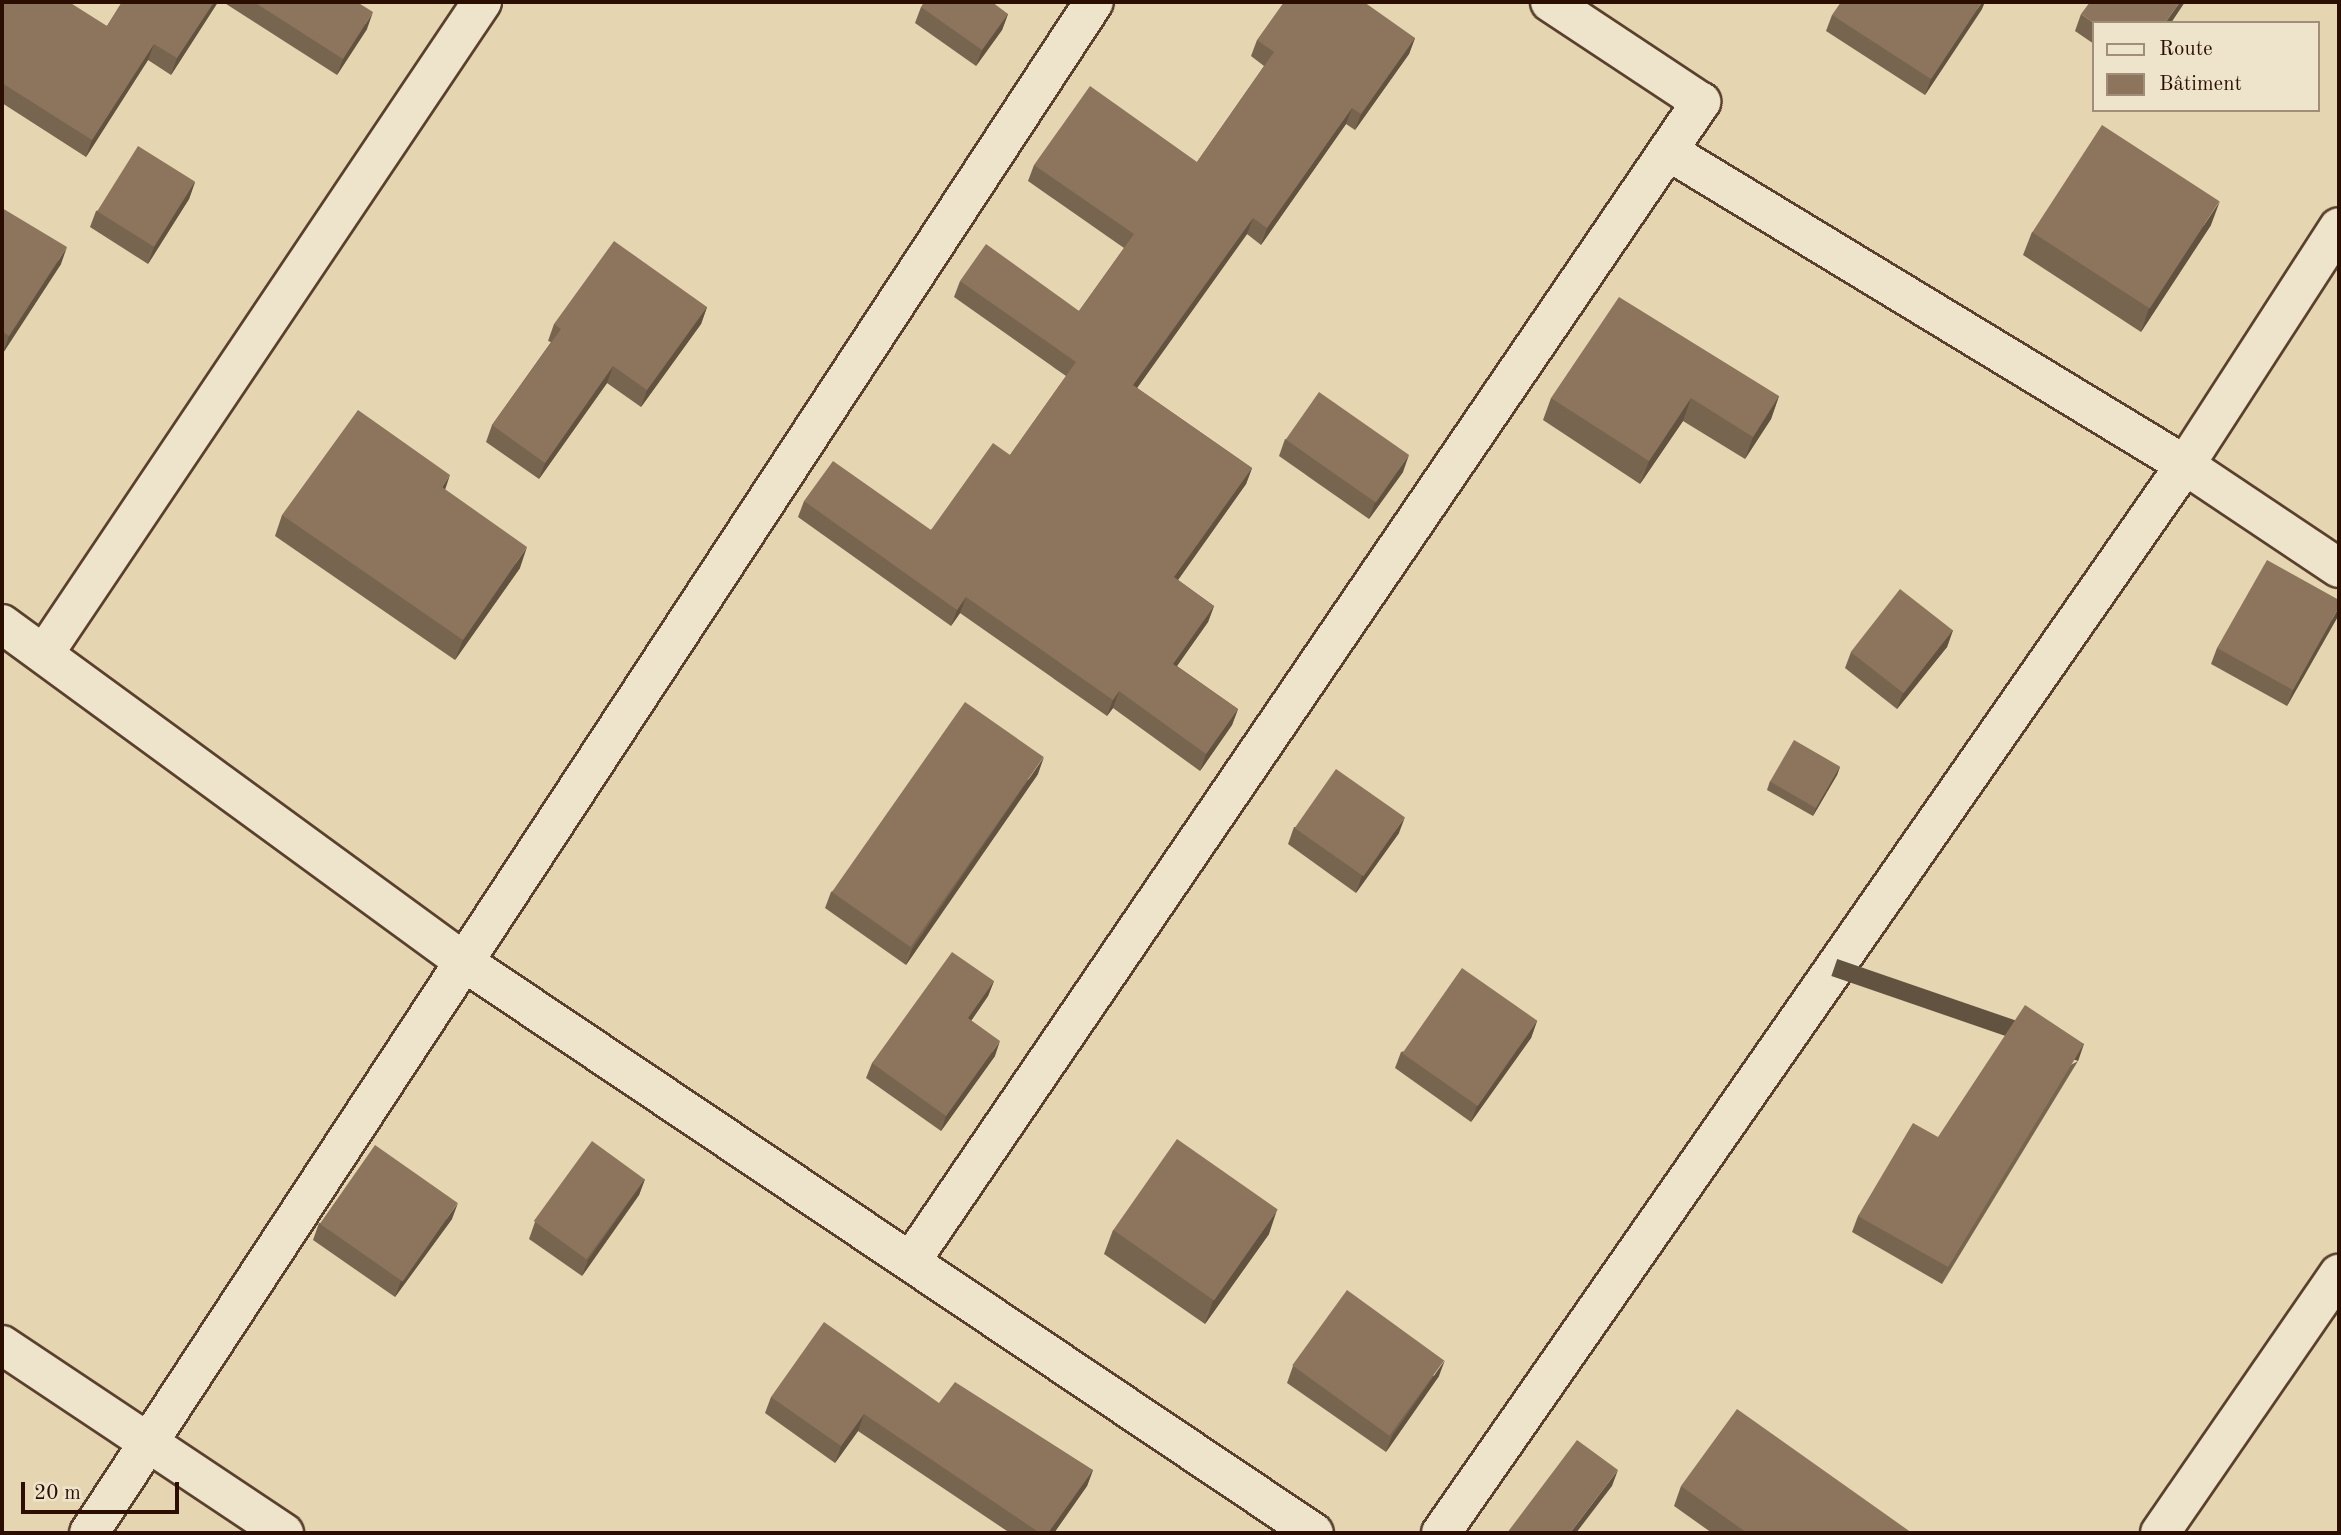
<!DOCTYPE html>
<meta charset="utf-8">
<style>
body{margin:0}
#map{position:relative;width:2341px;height:1535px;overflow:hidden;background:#e5d5b0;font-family:"Old Standard TT",serif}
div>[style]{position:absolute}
.roads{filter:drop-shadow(2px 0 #5a402d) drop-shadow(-2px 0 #5a402d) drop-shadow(0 2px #5a402d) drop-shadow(0 -2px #5a402d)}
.minor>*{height:38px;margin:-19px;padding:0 19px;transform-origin:19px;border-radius:19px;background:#eee4cc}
.tertiary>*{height:38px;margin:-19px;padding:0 19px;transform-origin:19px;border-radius:19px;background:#eee4cc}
.wall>*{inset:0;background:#78654f}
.shaded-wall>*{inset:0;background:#625240;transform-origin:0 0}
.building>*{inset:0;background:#8c755c;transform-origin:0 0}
span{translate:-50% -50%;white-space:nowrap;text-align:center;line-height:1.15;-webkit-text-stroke:7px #eee4cc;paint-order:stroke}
.frame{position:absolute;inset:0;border:4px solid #2c0e01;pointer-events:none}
.legend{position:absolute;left:2092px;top:21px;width:228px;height:91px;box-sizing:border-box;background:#eee4cc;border:2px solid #a08e7b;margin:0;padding:9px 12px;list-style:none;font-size:21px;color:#2c0e01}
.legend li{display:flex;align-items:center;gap:14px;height:35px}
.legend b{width:35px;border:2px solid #a08e7b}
.scale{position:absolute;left:21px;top:1482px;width:158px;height:32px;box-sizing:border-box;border:4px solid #2c0e01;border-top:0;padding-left:9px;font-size:21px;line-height:24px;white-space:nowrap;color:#2c0e01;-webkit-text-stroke:5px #eee4cc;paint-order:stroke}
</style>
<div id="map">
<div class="roads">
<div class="minor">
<div style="left:1668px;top:151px;width:605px;rotate:31.27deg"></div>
<div style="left:2185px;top:465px;width:185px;rotate:33.8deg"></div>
<div style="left:2px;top:624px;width:576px;rotate:36.17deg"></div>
<div style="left:467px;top:964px;width:1020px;rotate:33.89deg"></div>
<div style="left:46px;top:651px;width:782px;rotate:-56.11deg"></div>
<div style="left:911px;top:1261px;width:1403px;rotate:-55.72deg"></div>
<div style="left:1701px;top:102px;width:181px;rotate:-146.5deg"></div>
<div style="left:2px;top:1345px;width:339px;rotate:33.7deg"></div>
<div style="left:89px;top:1533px;width:1831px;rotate:-56.72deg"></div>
<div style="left:2160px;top:1533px;width:315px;rotate:-55.4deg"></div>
</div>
<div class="tertiary">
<div style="left:1441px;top:1533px;width:1302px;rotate:-55.14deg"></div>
<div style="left:2185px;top:465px;width:283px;rotate:-57.1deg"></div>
</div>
</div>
<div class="wall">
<div style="clip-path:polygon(2px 2px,107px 26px,122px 2px,218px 2px,171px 75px,148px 60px,86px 157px,2px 103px)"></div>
<div style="clip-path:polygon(223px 2px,357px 2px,367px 29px,337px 75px)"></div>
<div style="clip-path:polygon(921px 7px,1008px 14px,1002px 30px,976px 66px,915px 23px)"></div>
<div style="clip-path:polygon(1982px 9px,1925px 95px,1826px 31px,1832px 15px)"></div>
<div style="clip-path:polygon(2081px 14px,2094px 23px,2094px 44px,2075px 31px)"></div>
<div style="clip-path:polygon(1415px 38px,1409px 54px,1355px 130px,1346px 124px,1261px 245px,1247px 234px,1137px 388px,1252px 468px,1246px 484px,1178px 580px,1214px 606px,1208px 622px,1177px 666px,1238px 709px,1232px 725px,1200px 771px,1113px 708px,1107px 716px,960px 613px,951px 626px,798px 517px,804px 501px,931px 530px,1010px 455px,1066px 376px,954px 297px,960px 281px,1079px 311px,1124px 248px,1028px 181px,1034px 165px,1197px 162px,1264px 66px,1251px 56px,1257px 40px)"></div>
<div style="clip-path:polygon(195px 182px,189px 199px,148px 264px,90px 227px,96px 211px)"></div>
<div style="clip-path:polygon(2px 208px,61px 264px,3px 353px,2px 352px)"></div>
<div style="clip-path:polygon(2211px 225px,2141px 332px,2023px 255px,2032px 232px)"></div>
<div style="clip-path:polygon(707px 307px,701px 324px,641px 407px,607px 383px,539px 479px,486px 442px,492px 425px,551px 342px,548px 341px,554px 324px)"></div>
<div style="clip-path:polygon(1779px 396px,1771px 419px,1745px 459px,1683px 421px,1640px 484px,1543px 420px,1551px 398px)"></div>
<div style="clip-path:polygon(1285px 439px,1403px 472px,1369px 519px,1279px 456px)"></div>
<div style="clip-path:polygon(445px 490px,520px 568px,455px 660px,275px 536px,282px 515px)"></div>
<div style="clip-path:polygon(2337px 618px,2287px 706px,2211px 664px,2217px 648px)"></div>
<div style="clip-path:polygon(1953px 630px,1947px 647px,1897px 709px,1845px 668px,1851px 652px)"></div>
<div style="clip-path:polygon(1840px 767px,1837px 775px,1813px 816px,1767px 790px,1770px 781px)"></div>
<div style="clip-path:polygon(1038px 774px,906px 965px,825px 908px,831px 892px)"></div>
<div style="clip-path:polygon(1294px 827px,1399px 833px,1356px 893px,1288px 844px)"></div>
<div style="clip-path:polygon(994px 981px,988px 996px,971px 1021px,995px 1056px,941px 1131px,866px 1078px,872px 1063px)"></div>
<div style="clip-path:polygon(1537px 1021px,1531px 1038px,1471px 1122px,1395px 1068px,1401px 1052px)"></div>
<div style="clip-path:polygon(2078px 1061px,1942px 1284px,1852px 1232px,1858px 1216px,1938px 1137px)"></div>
<div style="clip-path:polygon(645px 1179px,639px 1195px,582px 1276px,529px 1239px,535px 1222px)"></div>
<div style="clip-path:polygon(452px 1219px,395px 1297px,313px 1240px,319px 1223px)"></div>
<div style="clip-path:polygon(1113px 1230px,1269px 1234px,1205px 1324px,1104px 1254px)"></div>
<div style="clip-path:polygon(1293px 1366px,1439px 1376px,1386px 1452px,1287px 1383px)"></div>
<div style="clip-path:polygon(771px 1397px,939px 1403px,1093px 1470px,1087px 1486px,1054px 1533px,1010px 1533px,858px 1431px,835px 1463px,765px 1413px)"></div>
<div style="clip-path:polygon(1681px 1486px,1912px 1533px,1712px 1533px,1674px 1506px)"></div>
</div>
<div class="shaded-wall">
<div style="clip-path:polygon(214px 2px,218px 2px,171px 75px,177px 58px)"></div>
<div style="clip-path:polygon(1982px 2px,1985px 2px,1982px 9px,1925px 95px,1931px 79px)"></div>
<div style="clip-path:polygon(2180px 2px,2185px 2px,2171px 23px,2165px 23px)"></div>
<div style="clip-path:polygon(373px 12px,367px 29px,337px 75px,343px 59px)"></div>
<div style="clip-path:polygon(1008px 14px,1002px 30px,976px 66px,982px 50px)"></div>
<div style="clip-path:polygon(1415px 38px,1409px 54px,1355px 130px,1361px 114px)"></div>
<div style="clip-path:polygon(154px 44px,148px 60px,86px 157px,92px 140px)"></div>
<div style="clip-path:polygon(1352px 108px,1346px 124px,1261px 245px,1267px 228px)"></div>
<div style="clip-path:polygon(195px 182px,189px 199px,148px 264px,154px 247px)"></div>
<div style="clip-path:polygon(2220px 201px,2211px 225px,2141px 332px,2149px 308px)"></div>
<div style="clip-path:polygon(1253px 218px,1247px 234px,1127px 402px,1133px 385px)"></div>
<div style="clip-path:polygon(67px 247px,61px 264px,3px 353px,9px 336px)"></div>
<div style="clip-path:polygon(707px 307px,701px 324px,641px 407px,647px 390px)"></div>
<div style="clip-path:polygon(613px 366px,607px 383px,539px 479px,545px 463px)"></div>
<div style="clip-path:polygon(1779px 396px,1771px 419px,1745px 459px,1753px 437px)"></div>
<div style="clip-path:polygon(1691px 398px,1683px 421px,1640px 484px,1649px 461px)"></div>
<div style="clip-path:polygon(1409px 455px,1403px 472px,1369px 519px,1375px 502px)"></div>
<div style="clip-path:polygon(1252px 468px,1246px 484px,1168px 594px,1174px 577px)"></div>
<div style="clip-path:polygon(450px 475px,443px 496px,442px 487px)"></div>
<div style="clip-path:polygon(527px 547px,520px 568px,455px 660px,463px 640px)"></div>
<div style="clip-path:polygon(966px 597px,960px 613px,951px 626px,957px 610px)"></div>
<div style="clip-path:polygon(1214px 606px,1208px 622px,1167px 680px,1173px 664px)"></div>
<div style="clip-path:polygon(2339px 607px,2337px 618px,2287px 706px,2293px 690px)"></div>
<div style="clip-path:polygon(1953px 630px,1947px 647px,1897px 709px,1903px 693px)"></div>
<div style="clip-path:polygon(1119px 691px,1113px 708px,1107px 716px,1113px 700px)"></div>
<div style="clip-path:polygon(1238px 709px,1232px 725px,1200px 771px,1206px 754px)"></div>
<div style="clip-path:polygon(1044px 757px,1038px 774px,906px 965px,912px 949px)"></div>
<div style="clip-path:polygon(1840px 767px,1837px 775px,1813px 816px,1816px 808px)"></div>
<div style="clip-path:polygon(1405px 817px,1399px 833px,1356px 893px,1362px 876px)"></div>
<div style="clip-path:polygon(994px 981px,988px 996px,962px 1034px,968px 1018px)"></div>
<div style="clip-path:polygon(1537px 1021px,1531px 1038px,1471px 1122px,1477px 1106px)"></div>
<div style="clip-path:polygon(1000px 1041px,995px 1056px,941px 1131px,946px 1116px)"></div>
<div style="left:2084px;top:1044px;width:18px;height:261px;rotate:109deg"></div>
<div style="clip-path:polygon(645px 1179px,639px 1195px,582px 1276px,588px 1260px)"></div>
<div style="clip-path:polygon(458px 1203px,452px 1219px,395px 1297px,401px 1281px)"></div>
<div style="clip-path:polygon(1277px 1210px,1269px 1234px,1205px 1324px,1213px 1301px)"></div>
<div style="clip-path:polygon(1445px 1360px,1439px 1376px,1386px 1452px,1392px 1436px)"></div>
<div style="clip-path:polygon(864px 1414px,858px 1431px,835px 1463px,841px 1446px)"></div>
<div style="clip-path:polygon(1093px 1470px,1087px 1486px,1054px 1533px,1048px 1533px)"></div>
<div style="clip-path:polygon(1618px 1470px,1612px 1486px,1576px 1533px,1570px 1533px)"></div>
</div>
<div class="building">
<div style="clip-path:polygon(2px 2px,69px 2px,107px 26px,122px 2px,214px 2px,177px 58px,154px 44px,92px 140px,2px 83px)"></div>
<div style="clip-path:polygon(254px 2px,357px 2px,373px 12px,343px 59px)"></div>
<div style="clip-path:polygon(924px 2px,992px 2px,1008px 14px,982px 50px,921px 7px)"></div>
<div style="clip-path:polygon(1284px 2px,1364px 2px,1415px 38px,1361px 114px,1352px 108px,1267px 228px,1253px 218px,1133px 385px,1252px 468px,1174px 577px,1214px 606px,1173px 664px,1238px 709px,1206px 754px,1119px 691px,1113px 700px,966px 597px,957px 610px,804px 501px,833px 461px,931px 530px,993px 443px,1010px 455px,1076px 362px,960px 281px,986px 244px,1079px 311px,1134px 234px,1034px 165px,1090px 86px,1197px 162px,1274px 52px,1257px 40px)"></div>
<div style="clip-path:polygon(1841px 2px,1982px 2px,1931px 79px,1832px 15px)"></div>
<div style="clip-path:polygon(2090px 2px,2180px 2px,2165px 23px,2094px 23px,2081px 14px)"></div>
<div style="left:2102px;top:125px;width:140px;height:128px;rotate:33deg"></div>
<div style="left:138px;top:146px;width:67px;height:77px;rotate:32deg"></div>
<div style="clip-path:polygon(2px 208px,67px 247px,9px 336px,2px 331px)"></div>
<div style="clip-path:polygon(614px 241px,707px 307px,647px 390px,613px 366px,545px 463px,492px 425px,561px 329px,554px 324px)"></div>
<div style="clip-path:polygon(1619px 297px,1779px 396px,1753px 437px,1691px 398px,1649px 461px,1551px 398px)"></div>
<div style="left:1319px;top:392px;width:110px;height:58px;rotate:35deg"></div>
<div style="clip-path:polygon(358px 410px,450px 475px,442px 487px,527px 547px,463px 640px,282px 515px)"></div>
<div style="clip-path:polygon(2267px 560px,2339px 600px,2339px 607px,2293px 690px,2217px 648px)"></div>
<div style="left:1900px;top:589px;width:67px;height:80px;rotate:38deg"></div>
<div style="left:965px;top:702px;width:96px;height:232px;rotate:35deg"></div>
<div style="left:1794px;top:740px;width:53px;height:48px;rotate:30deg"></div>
<div style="left:1336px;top:769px;width:84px;height:72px;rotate:35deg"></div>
<div style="clip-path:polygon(952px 952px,994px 981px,968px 1018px,1000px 1041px,946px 1116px,872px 1063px)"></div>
<div style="left:1462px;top:968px;width:92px;height:104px;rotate:35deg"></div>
<div style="clip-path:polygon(2025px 1005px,2084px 1044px,1948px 1267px,1858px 1216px,1913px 1123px,1938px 1137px)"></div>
<div style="left:1177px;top:1139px;width:123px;height:111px;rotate:35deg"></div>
<div style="left:592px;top:1141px;width:65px;height:99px;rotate:36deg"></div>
<div style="left:375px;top:1145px;width:101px;height:96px;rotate:35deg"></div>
<div style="left:1347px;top:1290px;width:120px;height:93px;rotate:36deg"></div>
<div style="clip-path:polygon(824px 1322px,939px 1403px,955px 1382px,1093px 1470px,1048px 1533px,1040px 1533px,864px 1414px,841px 1446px,771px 1397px)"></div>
<div style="clip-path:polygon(1737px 1409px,1912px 1533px,1747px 1533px,1681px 1486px)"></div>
<div style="clip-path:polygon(1577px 1440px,1618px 1470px,1570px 1533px,1507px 1533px)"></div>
</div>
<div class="frame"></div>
<ul class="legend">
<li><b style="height:9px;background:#eee4cc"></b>Route</li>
<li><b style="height:19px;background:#8c755c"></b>Bâtiment</li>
</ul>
<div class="scale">20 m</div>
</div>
